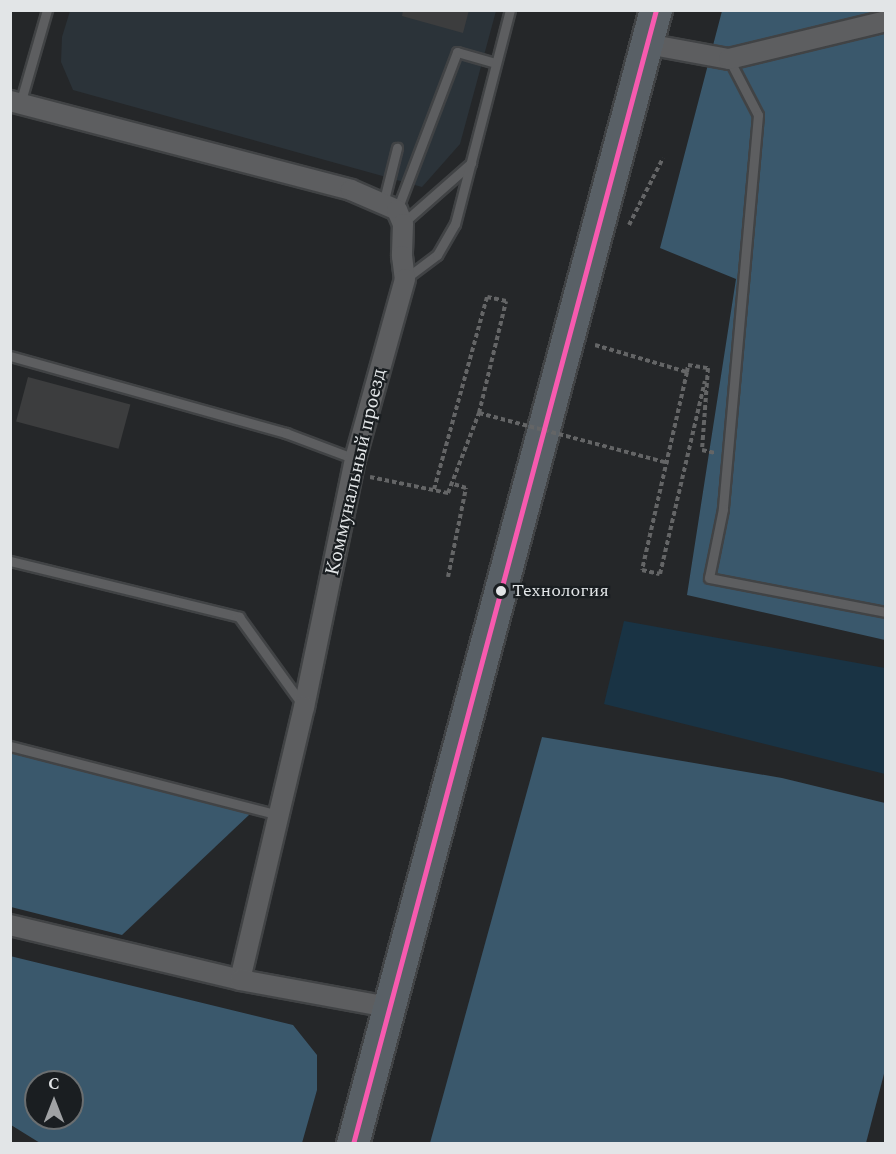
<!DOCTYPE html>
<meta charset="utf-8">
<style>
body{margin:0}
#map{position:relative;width:896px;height:1154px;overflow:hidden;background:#252729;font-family:Spectral,serif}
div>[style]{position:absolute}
.built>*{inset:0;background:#2b3339}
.green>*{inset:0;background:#193344}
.forest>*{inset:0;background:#3a586c}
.building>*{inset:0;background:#3c3d3e;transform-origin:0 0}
.path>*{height:4px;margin-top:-2px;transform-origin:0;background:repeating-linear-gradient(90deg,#646566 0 4.5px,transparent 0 7.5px)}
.roads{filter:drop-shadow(2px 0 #414345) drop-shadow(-2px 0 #414345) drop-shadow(0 2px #414345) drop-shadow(0 -2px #414345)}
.service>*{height:9px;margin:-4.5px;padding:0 4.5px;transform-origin:4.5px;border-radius:4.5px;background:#5d5e60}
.minor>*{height:20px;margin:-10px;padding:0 10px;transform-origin:10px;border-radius:10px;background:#5d5e60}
.trunk>*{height:32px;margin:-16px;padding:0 16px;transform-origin:16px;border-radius:16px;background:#596066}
.path-bridge>*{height:4px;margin-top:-2px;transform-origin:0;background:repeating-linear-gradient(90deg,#646566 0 4.5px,transparent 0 7.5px)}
.bus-1>*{height:4.5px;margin:-2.25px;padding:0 2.25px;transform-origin:2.25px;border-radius:2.25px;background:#f75aaf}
.dots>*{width:16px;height:16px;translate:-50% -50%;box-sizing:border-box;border:3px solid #1a1e21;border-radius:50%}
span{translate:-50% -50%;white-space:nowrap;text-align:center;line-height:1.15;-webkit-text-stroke:4.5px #1a1e21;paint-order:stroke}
.bus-label{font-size:18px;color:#e2e5e7}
.left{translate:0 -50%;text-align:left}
.street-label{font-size:20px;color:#e2e5e7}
.frame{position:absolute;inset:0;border:12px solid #e2e5e7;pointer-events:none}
.north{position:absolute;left:24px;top:1070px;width:60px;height:60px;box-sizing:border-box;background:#1a1e21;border:2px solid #6a6e70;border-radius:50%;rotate:0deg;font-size:16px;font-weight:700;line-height:24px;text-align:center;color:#e2e5e7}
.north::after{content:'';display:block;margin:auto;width:21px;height:27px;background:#a0a2a4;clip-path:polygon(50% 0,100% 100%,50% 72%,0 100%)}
</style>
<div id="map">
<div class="built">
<div style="clip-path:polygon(70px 11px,496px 11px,460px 144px,422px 187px,73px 90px,61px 62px,62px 37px)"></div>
</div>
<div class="green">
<div style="clip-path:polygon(624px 621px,885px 668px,885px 774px,604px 704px)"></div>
</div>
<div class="forest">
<div style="clip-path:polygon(722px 11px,885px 11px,885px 640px,687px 595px,736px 279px,660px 248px)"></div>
<div style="clip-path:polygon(542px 737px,782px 778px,885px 803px,885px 1070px,866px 1143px,430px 1143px)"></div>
<div style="clip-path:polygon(10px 753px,11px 753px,250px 814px,122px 935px,11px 907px)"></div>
<div style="clip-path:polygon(evenodd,10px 956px,293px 1025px,317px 1055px,317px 1090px,302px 1143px,40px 1143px,11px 1125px,10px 956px,36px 1082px,72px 1082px,72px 1118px,36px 1118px,36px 1082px)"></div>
</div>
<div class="building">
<div style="clip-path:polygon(403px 10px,469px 10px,463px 33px,402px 16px)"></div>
<div style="left:28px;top:377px;width:106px;height:46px;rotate:15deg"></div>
</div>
<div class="path">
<div style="left:629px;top:225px;width:75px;rotate:-63.1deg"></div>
<div style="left:595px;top:345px;width:96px;rotate:16.4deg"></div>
<div style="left:687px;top:372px;width:7px;rotate:-82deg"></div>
<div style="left:688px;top:365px;width:20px;rotate:9deg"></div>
<div style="left:708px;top:368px;width:82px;rotate:94.2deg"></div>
<div style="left:702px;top:450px;width:13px;rotate:13deg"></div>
<div style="left:687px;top:372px;width:203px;rotate:102.8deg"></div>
<div style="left:642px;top:570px;width:18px;rotate:13deg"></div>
<div style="left:660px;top:574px;width:198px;rotate:-76.9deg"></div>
<div style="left:370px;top:477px;width:80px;rotate:11.6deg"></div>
<div style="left:448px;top:493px;width:86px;rotate:-68.8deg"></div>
<div style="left:479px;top:413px;width:115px;rotate:-76.4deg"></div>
<div style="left:506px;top:301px;width:19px;rotate:-168deg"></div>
<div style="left:487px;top:297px;width:200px;rotate:105.4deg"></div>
<div style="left:448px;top:577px;width:91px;rotate:-78.6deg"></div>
<div style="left:466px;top:488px;width:16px;rotate:-162deg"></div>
</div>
<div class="roads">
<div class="service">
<div style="left:729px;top:59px;width:63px;rotate:62.6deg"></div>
<div style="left:758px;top:115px;width:396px;rotate:95.1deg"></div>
<div style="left:723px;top:509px;width:70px;rotate:101.5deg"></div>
<div style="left:709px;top:578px;width:180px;rotate:10.9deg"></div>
<div style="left:20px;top:104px;width:98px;rotate:-74deg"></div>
<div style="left:383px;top:204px;width:58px;rotate:-76deg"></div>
<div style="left:397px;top:210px;width:169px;rotate:-69.2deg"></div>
<div style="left:457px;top:52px;width:40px;rotate:16deg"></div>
<div style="left:403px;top:223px;width:91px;rotate:-41.4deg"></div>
<div style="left:405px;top:279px;width:40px;rotate:-37deg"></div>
<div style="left:437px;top:255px;width:36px;rotate:-60deg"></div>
<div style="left:455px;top:224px;width:221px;rotate:-75.6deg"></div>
<div style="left:10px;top:356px;width:287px;rotate:15.6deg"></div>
<div style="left:286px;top:433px;width:74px;rotate:20.6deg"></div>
<div style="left:10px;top:561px;width:236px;rotate:13.7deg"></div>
<div style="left:239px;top:617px;width:107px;rotate:54.1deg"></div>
<div style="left:10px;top:746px;width:277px;rotate:14.4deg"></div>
</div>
<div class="minor">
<div style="left:647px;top:44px;width:83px;rotate:10.4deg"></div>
<div style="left:729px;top:59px;width:162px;rotate:-13.6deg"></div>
<div style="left:10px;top:101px;width:352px;rotate:14.6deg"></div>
<div style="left:351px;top:190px;width:50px;rotate:23.5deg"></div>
<div style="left:397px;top:210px;width:15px;rotate:67deg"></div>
<div style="left:403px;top:224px;width:32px;rotate:92deg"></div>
<div style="left:402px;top:256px;width:23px;rotate:83deg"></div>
<div style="left:405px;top:279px;width:187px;rotate:105.5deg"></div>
<div style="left:355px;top:459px;width:253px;rotate:101.6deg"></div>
<div style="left:304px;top:707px;width:280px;rotate:103.2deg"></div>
<div style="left:10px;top:925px;width:236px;rotate:13.4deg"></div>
<div style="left:240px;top:980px;width:151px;rotate:10.3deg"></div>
</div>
<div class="trunk">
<div style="left:353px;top:1144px;width:1174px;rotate:-75.04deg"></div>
</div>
</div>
<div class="path-bridge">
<div style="left:479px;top:413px;width:196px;rotate:14.8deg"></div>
</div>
<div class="bus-1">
<div style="left:353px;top:1144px;width:1174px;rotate:-75.04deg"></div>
</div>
<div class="dots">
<div style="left:501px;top:591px;background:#e2e5e7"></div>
</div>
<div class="bus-label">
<span class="left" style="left:512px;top:591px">Технология</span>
</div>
<div class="street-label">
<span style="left:356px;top:472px;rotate:-77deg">Коммунальный проезд</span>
</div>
<div class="frame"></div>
<div class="north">С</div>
</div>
